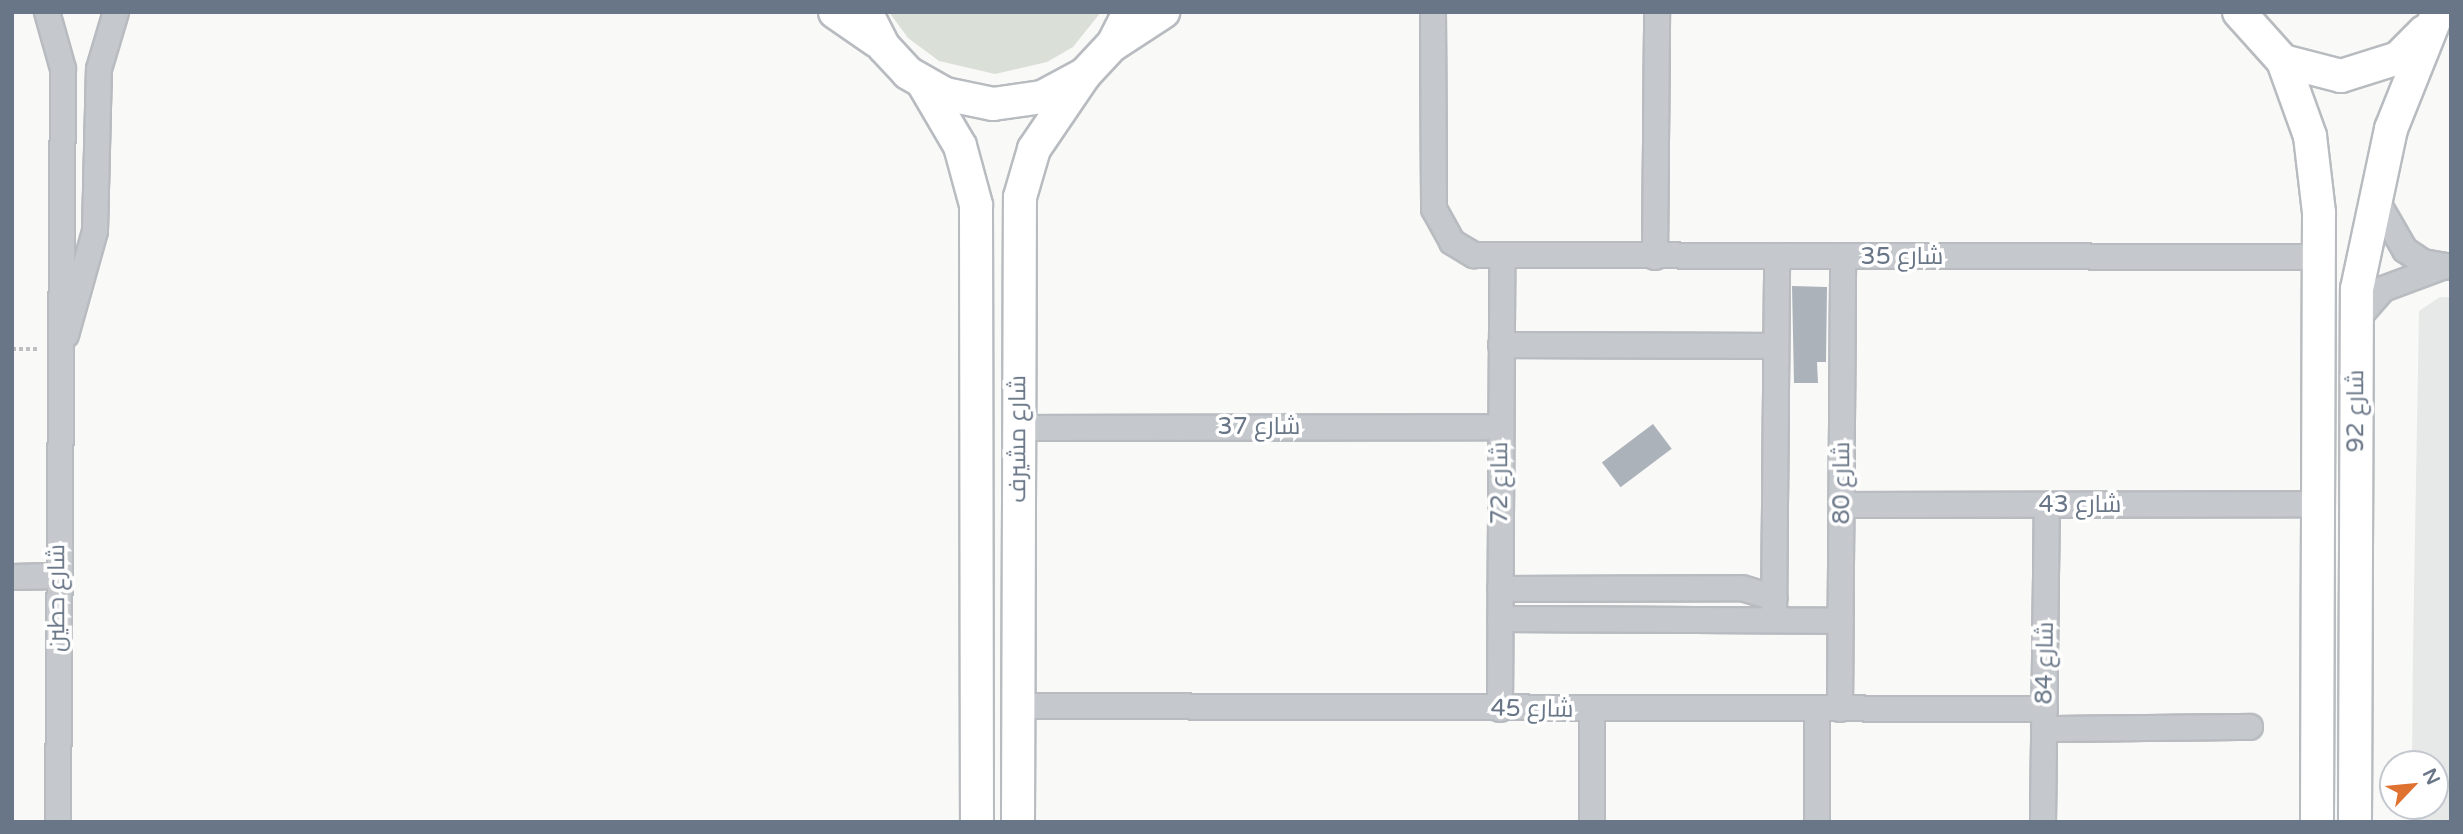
<!DOCTYPE html>
<meta charset="utf-8">
<style>
body{margin:0}
#map{position:relative;width:2463px;height:834px;overflow:hidden;background:#f9f9f7;font-family:"Varela Round",Cairo,sans-serif}
div>[style]{position:absolute}
.built>*{inset:0;background:#e7e8e8}
.green>*{inset:0;background:#dae0d8}
.building>*{inset:0;background:#acb2b9;transform-origin:0 0}
.path>*{height:3.5px;margin-top:-1.75px;transform-origin:0;background:repeating-linear-gradient(90deg,#bdbfc2 0 3.5px,transparent 0 7px)}
.roads{filter:drop-shadow(2px 0 #b8bcc0) drop-shadow(-2px 0 #b8bcc0) drop-shadow(0 2px #b8bcc0) drop-shadow(0 -2px #b8bcc0)}
.minor>*{height:24px;margin:-12px;padding:0 12px;transform-origin:12px;border-radius:12px;background:#c5c8cc}
.major>*{height:32px;margin:-16px;padding:0 16px;transform-origin:16px;border-radius:16px;background:#fff}
span{translate:-50% -50%;white-space:nowrap;text-align:center;line-height:1.15;-webkit-text-stroke:7px #fff;paint-order:stroke}
.street-label{font-size:24px;color:#697687}
.frame{position:absolute;inset:0;border:14px solid #697687;pointer-events:none}
.north{position:absolute;left:2379px;top:750px;width:70px;height:70px;box-sizing:border-box;background:#fff;border:2px solid #c3c8cf;border-radius:50%;rotate:64deg;font-size:19px;font-weight:700;line-height:28px;text-align:center;color:#697687}
.north::after{content:'';display:block;margin:auto;width:24px;height:32px;background:#df7131;clip-path:polygon(50% 0,100% 100%,50% 72%,0 100%)}
</style>
<div id="map">
<div class="built">
<div style="clip-path:polygon(2440px 297px,2451px 297px,2451px 822px,2412px 822px,2412px 806px,2435px 806px,2435px 764px,2412px 764px,2413px 649px,2419px 311px)"></div>
</div>
<div class="green">
<div style="clip-path:polygon(889px 12px,1101px 12px,1073px 47px,1047px 62px,995px 74px,939px 61px,908px 38px)"></div>
</div>
<div class="building">
<div style="clip-path:polygon(1792px 286px,1827px 287px,1826px 362px,1817px 362px,1818px 383px,1794px 383px)"></div>
<div style="left:1653px;top:424px;width:31px;height:64px;rotate:53deg"></div>
</div>
<div class="path">
<div style="left:12px;top:349px;width:26px"></div>
</div>
<div class="roads">
<div class="minor">
<div style="left:47px;top:12px;width:59px;rotate:74.3deg"></div>
<div style="left:63px;top:69px;width:753px;rotate:90.38deg"></div>
<div style="left:1433px;top:12px;width:197px;rotate:89.7deg"></div>
<div style="left:1434px;top:209px;width:38px;rotate:61deg"></div>
<div style="left:1452px;top:242px;width:26px;rotate:31deg"></div>
<div style="left:1474px;top:255px;width:844px;rotate:0.14deg"></div>
<div style="left:2375px;top:198px;width:60px;rotate:60deg"></div>
<div style="left:2405px;top:250px;width:22px;rotate:34deg"></div>
<div style="left:2423px;top:262px;width:28px;rotate:10deg"></div>
<div style="left:1655px;top:257px;width:245px;rotate:-89.5deg"></div>
<div style="left:2356px;top:320px;width:41px;rotate:-48.9deg"></div>
<div style="left:2383px;top:289px;width:63px;rotate:-20.4deg"></div>
<div style="left:66px;top:335px;width:108px;rotate:-74.4deg"></div>
<div style="left:95px;top:231px;width:162px;rotate:-88.6deg"></div>
<div style="left:99px;top:69px;width:59px;rotate:-73.4deg"></div>
<div style="left:1501px;top:345px;width:275px;rotate:0.2deg"></div>
<div style="left:1017px;top:428px;width:483px;rotate:-0.1deg"></div>
<div style="left:1842px;top:505px;width:476px;rotate:-0.1deg"></div>
<div style="left:12px;top:577px;width:45px;rotate:-1.3deg"></div>
<div style="left:1500px;top:589px;width:242px;rotate:-0.2deg"></div>
<div style="left:1742px;top:588px;width:34px;rotate:17deg"></div>
<div style="left:1500px;top:619px;width:341px;rotate:0.3deg"></div>
<div style="left:1774px;top:620px;width:363px;rotate:-89.5deg"></div>
<div style="left:1018px;top:706px;width:1027px;rotate:0.17deg"></div>
<div style="left:1500px;top:709px;width:451px;rotate:-89.7deg"></div>
<div style="left:1840px;top:709px;width:452px;rotate:-89.6deg"></div>
<div style="left:2044px;top:729px;width:206px;rotate:-0.6deg"></div>
<div style="left:1592px;top:822px;width:112px;rotate:-90deg"></div>
<div style="left:1817px;top:822px;width:113px;rotate:-90deg"></div>
<div style="left:2043px;top:822px;width:317px;rotate:-89.3deg"></div>
</div>
<div class="major">
<div style="left:835px;top:12px;width:51px;rotate:34.6deg"></div>
<div style="left:866px;top:12px;width:39px;rotate:63deg"></div>
<div style="left:884px;top:47px;width:35px;rotate:47deg"></div>
<div style="left:908px;top:73px;width:43px;rotate:29.6deg"></div>
<div style="left:945px;top:94px;width:49px;rotate:11.8deg"></div>
<div style="left:993px;top:104px;width:49px;rotate:-8.1deg"></div>
<div style="left:1042px;top:97px;width:49px;rotate:-28.1deg"></div>
<div style="left:1085px;top:74px;width:41px;rotate:-47deg"></div>
<div style="left:1113px;top:44px;width:36px;rotate:-63deg"></div>
<div style="left:2239px;top:12px;width:66px;rotate:48.1deg"></div>
<div style="left:2283px;top:61px;width:60px;rotate:14.5deg"></div>
<div style="left:2341px;top:76px;width:60px;rotate:-17.5deg"></div>
<div style="left:2398px;top:58px;width:38px;rotate:-45deg"></div>
<div style="left:1114px;top:44px;width:59px;rotate:-33.1deg"></div>
<div style="left:2283px;top:61px;width:80px;rotate:70.2deg"></div>
<div style="left:2310px;top:136px;width:78px;rotate:83.3deg"></div>
<div style="left:2319px;top:213px;width:609px;rotate:90.19deg"></div>
<div style="left:923px;top:83px;width:73px;rotate:59.6deg"></div>
<div style="left:960px;top:146px;width:61px;rotate:74.8deg"></div>
<div style="left:976px;top:205px;width:617px;rotate:89.91deg"></div>
<div style="left:1018px;top:822px;width:625px;rotate:-89.82deg"></div>
<div style="left:1020px;top:197px;width:50px;rotate:-73.7deg"></div>
<div style="left:1034px;top:149px;width:91px;rotate:-55.8deg"></div>
<div style="left:2355px;top:822px;width:533px;rotate:-89.79deg"></div>
<div style="left:2357px;top:289px;width:164px;rotate:-78deg"></div>
<div style="left:2391px;top:129px;width:124px;rotate:-68.2deg"></div>
</div>
</div>
<div class="street-label">
<span style="left:1902px;top:257px">شارع 35</span>
<span style="left:2356px;top:411px;rotate:-90deg">شارع 92</span>
<span style="left:1259px;top:427px">شارع 37</span>
<span style="left:1018px;top:439px;rotate:-90deg">شارع مشيرف</span>
<span style="left:1500px;top:483px;rotate:-90deg">شارع 72</span>
<span style="left:1842px;top:483px;rotate:-90deg">شارع 80</span>
<span style="left:2080px;top:505px">شارع 43</span>
<span style="left:57px;top:598px;rotate:-90deg">شارع حطين</span>
<span style="left:2045px;top:663px;rotate:-89deg">شارع 84</span>
<span style="left:1532px;top:709px;rotate:1deg">شارع 45</span>
</div>
<div class="frame"></div>
<div class="north">N</div>
</div>
